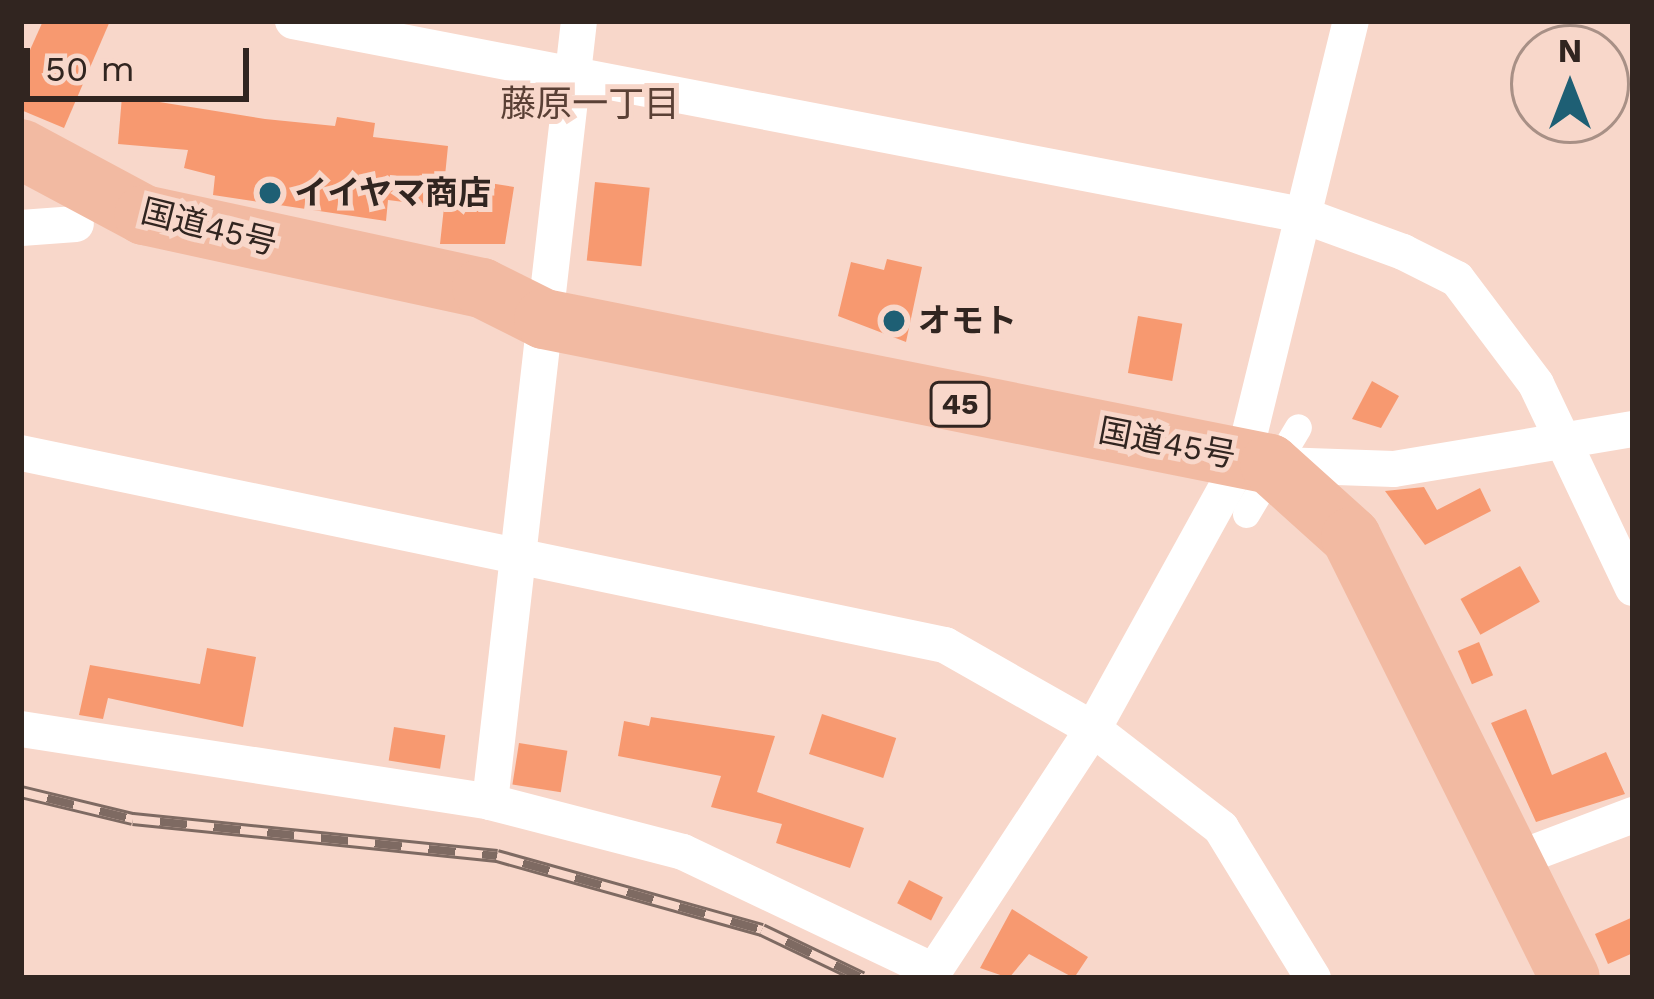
<!DOCTYPE html>
<meta charset="utf-8">
<style>
body{margin:0}
#map{position:relative;width:1654px;height:999px;overflow:hidden;background:#f8d7ca;font-family:"Work Sans","Noto Sans JP",sans-serif}
div>[style]{position:absolute}
.building>*{inset:0;background:#f79970;transform-origin:0 0}
.pedestrian>*{height:27px;margin:-13.5px;padding:0 13.5px;transform-origin:13.5px;border-radius:13.5px;background:#fff}
.minor>*{height:36px;margin:-18px;padding:0 18px;transform-origin:18px;border-radius:18px;background:#fff}
.trunk>*{height:60px;margin:-30px;padding:0 30px;transform-origin:30px;border-radius:30px;background:#f2baa2}
.rail>*{height:14px;margin-top:-7px;transform-origin:0;background:repeating-linear-gradient(90deg,#f8d7ca 0 27px,#7e6a62 0 54px);box-sizing:border-box;border-block:3px solid #7e6a62}
.dots>*{width:33px;height:33px;translate:-50% -50%;box-sizing:border-box;border:6px solid #f8d7ca;border-radius:50%}
span{translate:-50% -50%;white-space:nowrap;text-align:center;line-height:1.15;-webkit-text-stroke:10px #f8d7ca;paint-order:stroke}
.shield-label span{padding:3px 9px;background:#f8d7ca;border:3px solid;border-radius:9px;-webkit-text-stroke-width:0}
.shield-label{font-size:30px;color:#312520;font-weight:700}
.poi-label{font-size:33px;color:#312520;font-weight:700}
.left{translate:0 -50%;text-align:left}
.street-label{font-size:33px;color:#312520}
.neighbourhood-label{font-size:36px;color:#5a4035}
.frame{position:absolute;inset:0;border:24px solid #312520;pointer-events:none}
.north{position:absolute;left:1510px;top:24px;width:120px;height:120px;box-sizing:border-box;background:#f8d7ca;border:3px solid #a89086;border-radius:50%;rotate:0deg;font-size:33px;font-weight:700;line-height:48px;text-align:center;color:#312520}
.north::after{content:'';display:block;margin:auto;width:42px;height:54px;background:#1e5f74;clip-path:polygon(50% 0,100% 100%,50% 72%,0 100%)}
.scale{position:absolute;left:24px;top:48px;width:225px;height:54px;box-sizing:border-box;border:6px solid #312520;border-top:0;padding-left:15px;font-size:36px;line-height:42px;white-space:nowrap;color:#312520;-webkit-text-stroke:9px #f8d7ca;paint-order:stroke}
</style>
<div id="map">
<div class="building">
<div style="clip-path:polygon(43px 21px,110px 21px,64px 128px,21px 110px,21px 70px)"></div>
<div style="clip-path:polygon(122px 96px,265px 119px,335px 126px,337px 117px,375px 123px,373px 137px,448px 146px,445px 176px,514px 187px,505px 244px,440px 244px,444px 207px,388px 200px,386px 221px,213px 195px,215px 176px,184px 168px,188px 150px,118px 144px)"></div>
<div style="left:595px;top:182px;width:55px;height:79px;rotate:6deg"></div>
<div style="clip-path:polygon(887px 259px,922px 267px,906px 342px,838px 316px,851px 262px,884px 270px)"></div>
<div style="left:1138px;top:316px;width:45px;height:58px;rotate:10deg"></div>
<div style="clip-path:polygon(1372px 381px,1399px 396px,1381px 428px,1352px 419px)"></div>
<div style="clip-path:polygon(1424px 487px,1437px 510px,1480px 488px,1491px 511px,1425px 545px,1385px 491px)"></div>
<div style="left:1520px;top:566px;width:41px;height:68px;rotate:61deg"></div>
<div style="left:1479px;top:642px;width:36px;height:23px;rotate:67deg"></div>
<div style="clip-path:polygon(207px 648px,256px 657px,243px 727px,108px 698px,103px 719px,79px 715px,90px 665px,200px 684px)"></div>
<div style="clip-path:polygon(1526px 709px,1552px 775px,1606px 752px,1625px 794px,1536px 822px,1491px 723px)"></div>
<div style="left:822px;top:714px;width:78px;height:42px;rotate:18deg"></div>
<div style="clip-path:polygon(651px 717px,775px 736px,757px 792px,864px 828px,850px 868px,776px 843px,782px 824px,711px 807px,721px 776px,618px 756px,624px 721px,649px 726px)"></div>
<div style="left:394px;top:727px;width:52px;height:34px;rotate:9deg"></div>
<div style="left:519px;top:743px;width:49px;height:42px;rotate:9deg"></div>
<div style="left:909px;top:880px;width:38px;height:26px;rotate:27deg"></div>
<div style="clip-path:polygon(1012px 909px,1088px 957px,1074px 978px,1029px 954px,1009px 978px,980px 968px)"></div>
<div style="clip-path:polygon(1633px 917px,1633px 953px,1608px 964px,1595px 934px)"></div>
</div>
<div class="pedestrian">
<div style="left:1246px;top:514px;width:101px;rotate:-59.1deg"></div>
</div>
<div class="minor">
<div style="left:293px;top:21px;width:1027px;rotate:10.88deg"></div>
<div style="left:1302px;top:215px;width:108px;rotate:20.1deg"></div>
<div style="left:1403px;top:252px;width:60px;rotate:26.6deg"></div>
<div style="left:1457px;top:279px;width:131px;rotate:53deg"></div>
<div style="left:1536px;top:384px;width:226px;rotate:64.6deg"></div>
<div style="left:21px;top:228px;width:55px;rotate:-4.2deg"></div>
<div style="left:21px;top:453px;width:944px;rotate:11.74deg"></div>
<div style="left:945px;top:645px;width:170px;rotate:29.6deg"></div>
<div style="left:1093px;top:729px;width:162px;rotate:37.7deg"></div>
<div style="left:1221px;top:828px;width:176px;rotate:58.5deg"></div>
<div style="left:1280px;top:465px;width:114px;rotate:2deg"></div>
<div style="left:1394px;top:469px;width:242px;rotate:-9.5deg"></div>
<div style="left:21px;top:729px;width:475px;rotate:8.8deg"></div>
<div style="left:490px;top:802px;width:199px;rotate:14.5deg"></div>
<div style="left:683px;top:852px;width:278px;rotate:25.4deg"></div>
<div style="left:934px;top:971px;width:290px;rotate:-56.7deg"></div>
<div style="left:1093px;top:729px;width:312px;rotate:-61.1deg"></div>
<div style="left:1244px;top:456px;width:448px;rotate:-76.2deg"></div>
<div style="left:490px;top:802px;width:786px;rotate:-83.5deg"></div>
<div style="left:1514px;top:860px;width:127px;rotate:-20.7deg"></div>
</div>
<div class="trunk">
<div style="left:21px;top:149px;width:140px;rotate:28.2deg"></div>
<div style="left:144px;top:215px;width:346px;rotate:12.2deg"></div>
<div style="left:482px;top:288px;width:69px;rotate:26.6deg"></div>
<div style="left:544px;top:319px;width:740px;rotate:11.29deg"></div>
<div style="left:1270px;top:464px;width:109px;rotate:42deg"></div>
<div style="left:1351px;top:537px;width:492px;rotate:63.6deg"></div>
</div>
<div class="rail">
<div style="left:21px;top:792px;width:115px;rotate:13.6deg"></div>
<div style="left:133px;top:819px;width:366px;rotate:5.8deg"></div>
<div style="left:497px;top:856px;width:275px;rotate:15.6deg"></div>
<div style="left:762px;top:930px;width:111px;rotate:25.6deg"></div>
</div>
<div class="dots">
<div style="left:270px;top:193px;background:#1e5f74"></div>
<div style="left:894px;top:321px;background:#1e5f74"></div>
</div>
<div class="shield-label">
<span style="left:960px;top:404px">45</span>
</div>
<div class="poi-label">
<span class="left" style="left:294px;top:193px">イイヤマ商店</span>
<span class="left" style="left:918px;top:321px">オモト</span>
</div>
<div class="street-label">
<span style="left:209px;top:227px;rotate:14deg">国道45号</span>
<span style="left:1167px;top:443px;rotate:11deg">国道45号</span>
</div>
<div class="neighbourhood-label">
<span style="left:590px;top:105px">藤原一丁目</span>
</div>
<div class="frame"></div>
<div class="north">N</div>
<div class="scale">50 m</div>
</div>
